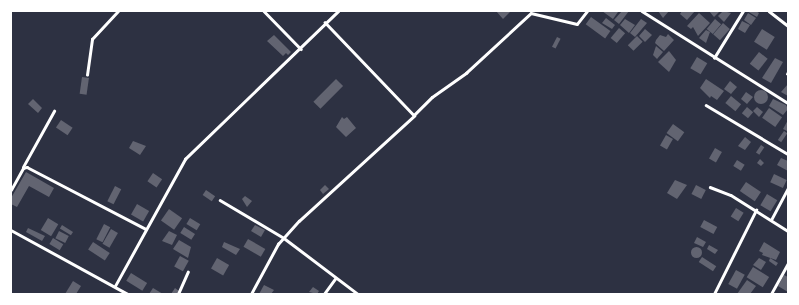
<!DOCTYPE html>
<style>
body{margin:0}
#map{position:relative;width:799px;height:305px;overflow:hidden;background:#2d3142;font-family:Overpass,sans-serif}
div>[style]{position:absolute}
.building>*{inset:0;background:#626471;transform-origin:0 0}
.round{border-radius:50%}
.minor>*{height:2.5px;margin:-1.25px;padding:0 1.25px;transform-origin:1.25px;border-radius:1.25px;background:#fff}
span{translate:-50% -50%;white-space:nowrap;text-align:center;line-height:1.15;-webkit-text-stroke:3.5px #fff;paint-order:stroke}
.frame{position:absolute;inset:0;border:12px solid #fff;pointer-events:none}
</style>
<div id="map">
<div class="building">
<div style="clip-path:polygon(496px 11px,511px 11px,503px 19px)"></div>
<div style="clip-path:polygon(602px 11px,617px 11px,618px 12px,613px 19px)"></div>
<div style="clip-path:polygon(622px 11px,629px 11px,619px 24px,614px 20px)"></div>
<div style="clip-path:polygon(658px 11px,669px 11px,663px 18px)"></div>
<div style="clip-path:polygon(682px 11px,695px 11px,687px 20px,680px 14px)"></div>
<div style="clip-path:polygon(709px 11px,720px 11px,714px 17px)"></div>
<div style="clip-path:polygon(723px 11px,731px 13px,724px 22px,718px 16px)"></div>
<div style="clip-path:polygon(747px 11px,756px 11px,759px 13px,757px 17px)"></div>
<div style="clip-path:polygon(699px 13px,710px 23px,698px 36px,693px 27px,691px 29px,687px 26px)"></div>
<div style="clip-path:polygon(748px 13px,756px 18px,751px 25px,744px 20px)"></div>
<div style="left:591px;top:17px;width:24px;height:9px;rotate:36deg"></div>
<div style="clip-path:polygon(606px 18px,615px 25px,612px 29px,602px 23px)"></div>
<div style="clip-path:polygon(625px 19px,635px 25px,629px 33px,620px 25px)"></div>
<div style="clip-path:polygon(641px 19px,647px 23px,635px 37px,630px 33px)"></div>
<div style="left:715px;top:19px;width:8px;height:13px;rotate:40deg"></div>
<div style="clip-path:polygon(742px 21px,750px 25px,745px 33px,738px 29px)"></div>
<div style="left:723px;top:23px;width:9px;height:15px;rotate:41deg"></div>
<div style="left:619px;top:28px;width:8px;height:13px;rotate:40deg"></div>
<div style="clip-path:polygon(645px 29px,652px 35px,645px 42px,639px 36px)"></div>
<div style="left:762px;top:29px;width:15px;height:15px;rotate:32deg"></div>
<div style="clip-path:polygon(706px 30px,710px 32px,706px 43px,699px 38px)"></div>
<div style="clip-path:polygon(668px 34px,674px 40px,664px 51px,655px 43px,656px 40px,660px 35px,666px 37px)"></div>
<div style="clip-path:polygon(274px 35px,291px 52px,288px 55px,286px 53px,283px 56px,267px 41px)"></div>
<div style="left:637px;top:36px;width:8px;height:13px;rotate:45deg"></div>
<div style="left:557px;top:37px;width:4px;height:11px;rotate:27deg"></div>
<div style="clip-path:polygon(656px 46px,663px 52px,657px 59px,653px 55px)"></div>
<div style="clip-path:polygon(669px 51px,676px 60px,669px 72px,658px 62px)"></div>
<div style="left:759px;top:52px;width:11px;height:15px;rotate:38deg"></div>
<div style="left:697px;top:57px;width:12px;height:13px;rotate:31deg"></div>
<div style="clip-path:polygon(775px 58px,783px 62px,771px 83px,762px 78px)"></div>
<div style="left:82px;top:77px;width:7px;height:17px;rotate:8deg"></div>
<div style="left:336px;top:79px;width:10px;height:32px;rotate:45deg"></div>
<div style="clip-path:polygon(706px 79px,724px 91px,717px 100px,711px 96px,710px 98px,700px 88px)"></div>
<div style="clip-path:polygon(730px 81px,737px 87px,731px 94px,724px 89px)"></div>
<div style="clip-path:polygon(788px 84px,788px 96px,781px 92px)"></div>
<div class="round" style="left:754px;top:90px;width:14px;height:14px"></div>
<div style="clip-path:polygon(746px 92px,753px 97px,747px 104px,741px 99px)"></div>
<div style="left:731px;top:96px;width:13px;height:9px;rotate:39deg"></div>
<div style="clip-path:polygon(33px 99px,42px 108px,38px 113px,28px 104px)"></div>
<div style="clip-path:polygon(773px 99px,786px 105px,788px 109px,783px 115px,769px 106px)"></div>
<div style="left:747px;top:107px;width:8px;height:8px;rotate:40deg"></div>
<div style="clip-path:polygon(757px 107px,763px 112px,759px 117px,753px 111px)"></div>
<div style="left:769px;top:108px;width:16px;height:12px;rotate:35deg"></div>
<div style="clip-path:polygon(342px 117px,344px 119px,347px 117px,356px 128px,346px 137px,336px 127px)"></div>
<div style="left:61px;top:120px;width:14px;height:9px;rotate:34deg"></div>
<div style="clip-path:polygon(788px 120px,788px 129px,787px 131px,783px 129px)"></div>
<div style="left:673px;top:124px;width:14px;height:11px;rotate:36deg"></div>
<div style="left:784px;top:131px;width:4px;height:11px;rotate:34deg"></div>
<div style="left:666px;top:135px;width:8px;height:12px;rotate:30deg"></div>
<div style="clip-path:polygon(745px 137px,751px 142px,745px 150px,738px 146px)"></div>
<div style="clip-path:polygon(133px 141px,146px 146px,140px 155px,129px 148px)"></div>
<div style="left:761px;top:145px;width:4px;height:9px;rotate:34deg"></div>
<div style="left:715px;top:148px;width:8px;height:12px;rotate:30deg"></div>
<div style="clip-path:polygon(781px 158px,788px 161px,788px 171px,777px 165px)"></div>
<div style="clip-path:polygon(760px 159px,764px 163px,761px 166px,757px 163px)"></div>
<div style="left:737px;top:160px;width:9px;height:7px;rotate:32deg"></div>
<div style="clip-path:polygon(26px 172px,54px 188px,49px 197px,29px 186px,17px 207px,11px 204px,11px 198px)"></div>
<div style="left:153px;top:173px;width:11px;height:10px;rotate:34deg"></div>
<div style="left:774px;top:174px;width:14px;height:9px;rotate:25deg"></div>
<div style="clip-path:polygon(675px 180px,687px 185px,677px 199px,667px 193px)"></div>
<div style="left:746px;top:182px;width:18px;height:11px;rotate:34deg"></div>
<div style="clip-path:polygon(325px 185px,329px 189px,323px 194px,320px 190px)"></div>
<div style="left:696px;top:185px;width:11px;height:10px;rotate:27deg"></div>
<div style="left:115px;top:186px;width:7px;height:17px;rotate:27deg"></div>
<div style="left:206px;top:190px;width:11px;height:6px;rotate:34deg"></div>
<div style="left:767px;top:194px;width:12px;height:13px;rotate:31deg"></div>
<div style="clip-path:polygon(245px 196px,252px 201px,247px 207px,242px 199px)"></div>
<div style="left:137px;top:204px;width:14px;height:12px;rotate:30deg"></div>
<div style="left:736px;top:208px;width:9px;height:10px;rotate:32deg"></div>
<div style="left:169px;top:209px;width:16px;height:14px;rotate:35deg"></div>
<div style="left:48px;top:218px;width:12px;height:14px;rotate:31deg"></div>
<div style="left:190px;top:218px;width:12px;height:7px;rotate:31deg"></div>
<div style="left:704px;top:220px;width:15px;height:8px;rotate:28deg"></div>
<div style="left:104px;top:224px;width:7px;height:17px;rotate:27deg"></div>
<div style="left:62px;top:225px;width:13px;height:4px;rotate:32deg"></div>
<div style="clip-path:polygon(255px 225px,265px 230px,261px 237px,251px 231px)"></div>
<div style="left:184px;top:227px;width:13px;height:7px;rotate:32deg"></div>
<div style="clip-path:polygon(28px 228px,45px 236px,42px 241px,26px 232px)"></div>
<div style="left:111px;top:229px;width:8px;height:17px;rotate:30deg"></div>
<div style="left:59px;top:231px;width:11px;height:8px;rotate:27deg"></div>
<div style="clip-path:polygon(169px 231px,177px 235px,172px 245px,162px 241px)"></div>
<div style="clip-path:polygon(697px 237px,706px 242px,703px 247px,694px 243px)"></div>
<div style="left:53px;top:238px;width:12px;height:7px;rotate:31deg"></div>
<div style="left:248px;top:239px;width:20px;height:9px;rotate:30deg"></div>
<div style="clip-path:polygon(179px 240px,191px 247px,188px 258px,173px 249px)"></div>
<div style="left:93px;top:242px;width:20px;height:9px;rotate:33deg"></div>
<div style="clip-path:polygon(224px 242px,240px 249px,236px 255px,222px 247px)"></div>
<div style="clip-path:polygon(764px 242px,780px 252px,776px 260px,762px 255px,763px 253px,759px 251px)"></div>
<div style="clip-path:polygon(709px 245px,718px 250px,715px 254px,707px 249px)"></div>
<div class="round" style="left:690.5px;top:246.5px;width:11px;height:11px"></div>
<div style="left:180px;top:256px;width:10px;height:12px;rotate:29deg"></div>
<div style="left:702px;top:257px;width:17px;height:6px;rotate:33deg"></div>
<div style="left:217px;top:258px;width:14px;height:12px;rotate:30deg"></div>
<div style="clip-path:polygon(759px 258px,766px 262px,761px 270px,753px 265px)"></div>
<div style="clip-path:polygon(770px 258px,778px 263px,776px 266px,769px 261px)"></div>
<div style="left:753px;top:267px;width:19px;height:12px;rotate:32deg"></div>
<div style="left:736px;top:270px;width:10px;height:16px;rotate:29deg"></div>
<div style="left:131px;top:273px;width:19px;height:9px;rotate:32deg"></div>
<div style="clip-path:polygon(784px 275px,788px 277px,788px 292px,778px 286px)"></div>
<div style="clip-path:polygon(747px 280px,756px 286px,750px 294px,737px 294px)"></div>
<div style="clip-path:polygon(73px 281px,81px 286px,76px 294px,65px 294px)"></div>
<div style="clip-path:polygon(264px 285px,274px 290px,271px 294px,259px 294px)"></div>
<div style="clip-path:polygon(313px 287px,319px 291px,317px 294px,309px 292px)"></div>
<div style="clip-path:polygon(153px 288px,163px 294px,149px 294px)"></div>
<div style="clip-path:polygon(175px 288px,179px 291px,177px 294px,171px 294px)"></div>
</div>
<div class="minor">
<div style="left:264px;top:11px;width:53px;rotate:45.8deg"></div>
<div style="left:642px;top:11px;width:173px;rotate:32.2deg"></div>
<div style="left:769px;top:11px;width:24px;rotate:38deg"></div>
<div style="left:714px;top:58px;width:55px;rotate:-58.3deg"></div>
<div style="left:787px;top:74px;width:2px;rotate:-63deg"></div>
<div style="left:87px;top:75px;width:36px;rotate:-82deg"></div>
<div style="left:92px;top:39px;width:38px;rotate:-47deg"></div>
<div style="left:706px;top:105px;width:96px;rotate:30.9deg"></div>
<div style="left:414px;top:115px;width:25px;rotate:-45deg"></div>
<div style="left:432px;top:97px;width:42px;rotate:-35.2deg"></div>
<div style="left:466px;top:73px;width:88px;rotate:-42.7deg"></div>
<div style="left:531px;top:13px;width:47px;rotate:13.4deg"></div>
<div style="left:577px;top:24px;width:16px;rotate:-52deg"></div>
<div style="left:23px;top:167px;width:64px;rotate:-61deg"></div>
<div style="left:710px;top:187px;width:22px;rotate:21deg"></div>
<div style="left:731px;top:195px;width:67px;rotate:32.3deg"></div>
<div style="left:11px;top:190px;width:25px;rotate:-61deg"></div>
<div style="left:23px;top:168px;width:4px;rotate:-14deg"></div>
<div style="left:27px;top:167px;width:134px;rotate:27.5deg"></div>
<div style="left:220px;top:200px;width:74px;rotate:30.7deg"></div>
<div style="left:284px;top:238px;width:93px;rotate:37.1deg"></div>
<div style="left:771px;top:220px;width:36px;rotate:-62deg"></div>
<div style="left:11px;top:230px;width:133px;rotate:28.7deg"></div>
<div style="left:115px;top:286px;width:145px;rotate:-61.1deg"></div>
<div style="left:185px;top:159px;width:213px;rotate:-44deg"></div>
<div style="left:178px;top:294px;width:24px;rotate:-66deg"></div>
<div style="left:251px;top:294px;width:57px;rotate:-61.6deg"></div>
<div style="left:278px;top:244px;width:31px;rotate:-48deg"></div>
<div style="left:299px;top:221px;width:156px;rotate:-42.4deg"></div>
<div style="left:414px;top:116px;width:129px;rotate:-133.7deg"></div>
<div style="left:324px;top:294px;width:19px;rotate:-54deg"></div>
<div style="left:714px;top:294px;width:94px;rotate:-63.4deg"></div>
<div style="left:771px;top:294px;width:35px;rotate:-61deg"></div>
</div>
<div class="frame"></div>
</div>
